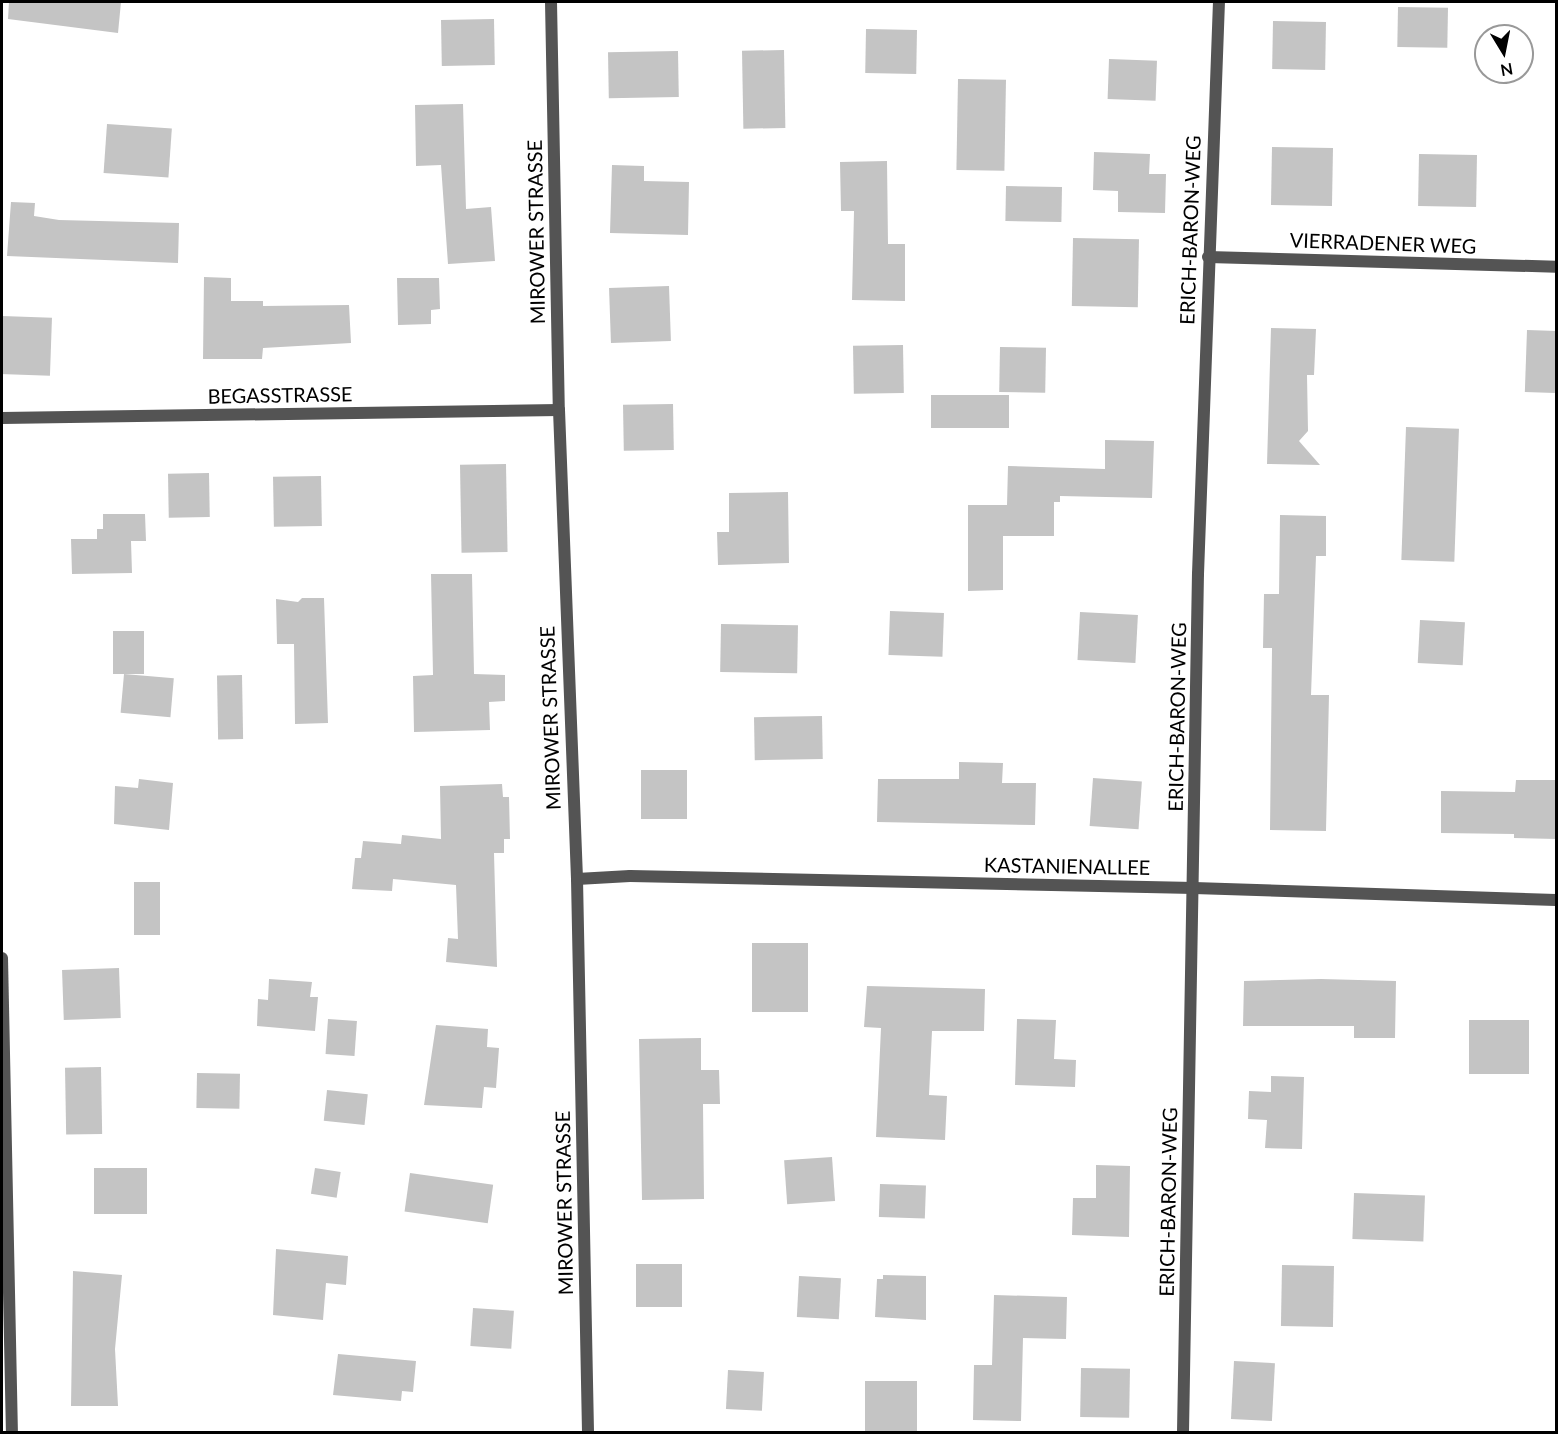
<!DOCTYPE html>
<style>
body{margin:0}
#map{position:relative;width:1558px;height:1434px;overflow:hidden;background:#fff;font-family:Lato,sans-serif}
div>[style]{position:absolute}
.building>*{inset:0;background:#c4c4c4;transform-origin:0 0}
.street>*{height:12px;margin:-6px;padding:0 6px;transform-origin:6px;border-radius:6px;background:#545454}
span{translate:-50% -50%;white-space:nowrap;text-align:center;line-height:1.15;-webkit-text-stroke:4.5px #fff;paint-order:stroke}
.street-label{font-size:20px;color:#000}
.frame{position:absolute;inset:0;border:3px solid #000;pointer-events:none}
.north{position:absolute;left:1474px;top:24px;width:60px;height:60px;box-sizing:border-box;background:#fff;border:2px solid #999;border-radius:50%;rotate:170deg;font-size:16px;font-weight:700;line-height:24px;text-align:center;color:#000}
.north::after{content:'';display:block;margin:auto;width:21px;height:27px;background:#000;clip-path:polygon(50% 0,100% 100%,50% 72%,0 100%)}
</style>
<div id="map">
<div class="building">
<div style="clip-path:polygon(9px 2px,121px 2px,118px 33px,8px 19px)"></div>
<div style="left:1398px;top:7px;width:50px;height:40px;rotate:1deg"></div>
<div style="left:494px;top:19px;width:46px;height:53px;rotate:89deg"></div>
<div style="left:1273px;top:21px;width:53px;height:48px;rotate:1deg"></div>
<div style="left:866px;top:29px;width:51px;height:44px;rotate:1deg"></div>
<div style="left:784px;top:50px;width:78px;height:42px;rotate:89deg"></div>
<div style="left:678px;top:51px;width:46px;height:70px;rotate:89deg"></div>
<div style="left:1109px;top:59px;width:48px;height:40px;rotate:2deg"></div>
<div style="left:958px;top:79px;width:48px;height:91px;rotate:1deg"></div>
<div style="clip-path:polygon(463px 104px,466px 209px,491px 207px,495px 261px,448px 264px,441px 165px,416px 166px,415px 105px)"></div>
<div style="left:107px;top:124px;width:65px;height:49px;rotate:4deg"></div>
<div style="left:1272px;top:147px;width:61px;height:58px;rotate:1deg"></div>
<div style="clip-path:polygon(1094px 152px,1150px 154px,1149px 174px,1166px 174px,1165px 213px,1118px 212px,1118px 191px,1093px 190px)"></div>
<div style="left:1419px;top:154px;width:58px;height:52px;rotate:1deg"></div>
<div style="clip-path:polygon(887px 161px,888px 244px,905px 244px,905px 301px,852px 300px,854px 211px,841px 211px,840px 162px)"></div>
<div style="clip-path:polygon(612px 165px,644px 166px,644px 181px,689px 182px,688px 235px,610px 233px)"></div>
<div style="left:1006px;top:186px;width:56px;height:35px;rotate:1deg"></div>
<div style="clip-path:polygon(11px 202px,35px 203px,34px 216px,59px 220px,179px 223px,178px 263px,7px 256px)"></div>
<div style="left:1073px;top:238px;width:66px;height:68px;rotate:1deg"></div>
<div style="clip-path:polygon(204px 277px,231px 278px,231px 301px,263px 301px,263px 306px,349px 305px,351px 343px,263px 348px,262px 359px,203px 359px)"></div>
<div style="clip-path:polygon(397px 278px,439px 278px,440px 309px,431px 310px,431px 324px,398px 325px)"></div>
<div style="left:669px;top:286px;width:55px;height:60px;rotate:88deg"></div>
<div style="left:2px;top:316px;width:50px;height:58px;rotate:2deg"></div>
<div style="clip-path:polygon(1271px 328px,1316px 329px,1314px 375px,1307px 375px,1308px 431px,1299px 441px,1320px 465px,1267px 464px)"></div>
<div style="left:1527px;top:330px;width:30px;height:62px;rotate:2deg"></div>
<div style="left:903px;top:345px;width:48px;height:50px;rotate:89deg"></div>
<div style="left:1000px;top:347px;width:46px;height:45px;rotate:1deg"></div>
<div style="left:931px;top:395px;width:78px;height:33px"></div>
<div style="left:673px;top:404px;width:46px;height:50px;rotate:89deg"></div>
<div style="left:1406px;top:427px;width:53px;height:133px;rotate:2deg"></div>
<div style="clip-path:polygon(1105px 440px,1154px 441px,1152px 498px,1060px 496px,1060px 502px,1054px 502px,1054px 536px,1003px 536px,1003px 590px,968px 591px,968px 505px,1007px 505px,1008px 466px,1105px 469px)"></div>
<div style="left:506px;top:464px;width:88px;height:46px;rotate:89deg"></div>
<div style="left:209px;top:473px;width:44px;height:41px;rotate:89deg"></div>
<div style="left:321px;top:476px;width:50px;height:48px;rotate:89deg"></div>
<div style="clip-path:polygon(788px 492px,789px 563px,718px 565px,717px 532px,729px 532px,729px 493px)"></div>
<div style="clip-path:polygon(103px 514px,145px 514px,146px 541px,131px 541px,132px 573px,72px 574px,71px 539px,97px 539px,97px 529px,103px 529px)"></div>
<div style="clip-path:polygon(1280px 515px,1326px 516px,1326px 556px,1316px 556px,1311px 695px,1329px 695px,1326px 831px,1270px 830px,1272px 648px,1263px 648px,1264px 594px,1279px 594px)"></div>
<div style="clip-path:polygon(431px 574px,472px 574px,474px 674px,505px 675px,505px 701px,489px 702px,490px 730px,414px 732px,413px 676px,433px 675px)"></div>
<div style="clip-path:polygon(302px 598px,324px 598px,328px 723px,295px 724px,294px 644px,277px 644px,276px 599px,298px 602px)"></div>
<div style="left:890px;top:611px;width:54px;height:44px;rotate:2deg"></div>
<div style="left:1080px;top:612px;width:58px;height:48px;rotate:3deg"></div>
<div style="left:1420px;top:620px;width:45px;height:43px;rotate:3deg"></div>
<div style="left:721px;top:624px;width:77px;height:48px;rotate:1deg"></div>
<div style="left:113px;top:631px;width:31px;height:43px"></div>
<div style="left:124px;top:674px;width:50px;height:39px;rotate:5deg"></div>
<div style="left:242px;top:675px;width:64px;height:25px;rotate:89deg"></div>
<div style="left:822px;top:716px;width:43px;height:68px;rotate:89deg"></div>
<div style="clip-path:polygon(959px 762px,1003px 763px,1002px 783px,1036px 783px,1035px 825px,877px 822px,878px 779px,959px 779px)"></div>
<div style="left:641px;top:770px;width:46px;height:49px"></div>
<div style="left:1093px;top:778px;width:49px;height:48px;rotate:4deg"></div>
<div style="clip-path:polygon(139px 779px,173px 783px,169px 830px,114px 824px,115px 786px,138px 788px)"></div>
<div style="clip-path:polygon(1516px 780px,1557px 780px,1557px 839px,1514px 838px,1514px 834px,1441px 833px,1441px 791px,1515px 792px)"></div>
<div style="clip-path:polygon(502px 784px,503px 797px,509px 797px,510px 839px,504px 839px,504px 853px,494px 853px,497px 967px,446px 962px,448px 938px,458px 939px,456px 885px,393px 879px,392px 891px,352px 889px,355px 858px,361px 858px,363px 841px,401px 844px,402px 835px,441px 839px,440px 786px)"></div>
<div style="left:134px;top:882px;width:26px;height:53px"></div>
<div style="left:752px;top:943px;width:56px;height:69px"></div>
<div style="left:119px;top:968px;width:50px;height:57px;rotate:88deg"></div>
<div style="clip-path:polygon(269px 979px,312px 982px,310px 997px,318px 997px,315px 1031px,257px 1026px,258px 999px,268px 1000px)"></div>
<div style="clip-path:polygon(1321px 979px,1396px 981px,1395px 1038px,1354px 1038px,1354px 1026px,1243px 1026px,1244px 981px)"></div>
<div style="clip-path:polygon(867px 986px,985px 989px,984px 1031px,932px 1031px,929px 1095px,947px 1096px,945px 1140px,876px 1137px,881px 1028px,864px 1027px)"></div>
<div style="left:328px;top:1019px;width:29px;height:35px;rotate:4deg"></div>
<div style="clip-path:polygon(1017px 1019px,1056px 1020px,1054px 1059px,1076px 1060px,1075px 1087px,1015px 1085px)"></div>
<div style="left:1529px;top:1020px;width:54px;height:60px;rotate:90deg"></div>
<div style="clip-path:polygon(436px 1025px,488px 1029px,487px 1047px,499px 1048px,496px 1088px,484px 1087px,482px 1108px,424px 1105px)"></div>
<div style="clip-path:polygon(701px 1038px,701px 1070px,719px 1070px,720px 1104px,703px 1104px,704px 1199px,642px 1200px,639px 1039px)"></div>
<div style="left:101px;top:1067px;width:67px;height:36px;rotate:89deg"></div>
<div style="left:197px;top:1073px;width:43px;height:35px;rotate:1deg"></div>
<div style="clip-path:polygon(1271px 1076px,1304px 1077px,1302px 1149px,1265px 1148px,1267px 1120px,1248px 1119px,1249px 1091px,1271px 1092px)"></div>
<div style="left:327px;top:1090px;width:41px;height:31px;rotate:6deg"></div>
<div style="left:832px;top:1157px;width:44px;height:48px;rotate:86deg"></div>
<div style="clip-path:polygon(1096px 1165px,1130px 1166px,1129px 1237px,1072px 1235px,1073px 1198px,1096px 1198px)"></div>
<div style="left:147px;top:1168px;width:46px;height:53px;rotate:90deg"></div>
<div style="left:315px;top:1168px;width:26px;height:26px;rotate:9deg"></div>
<div style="left:410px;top:1173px;width:84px;height:39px;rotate:8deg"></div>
<div style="left:880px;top:1184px;width:46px;height:33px;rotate:2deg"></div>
<div style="left:1354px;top:1193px;width:71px;height:46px;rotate:2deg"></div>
<div style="clip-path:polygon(276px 1249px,348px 1256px,346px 1285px,326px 1283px,323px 1320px,273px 1315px)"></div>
<div style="left:636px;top:1264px;width:46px;height:43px"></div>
<div style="left:1282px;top:1265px;width:52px;height:61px;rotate:1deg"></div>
<div style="clip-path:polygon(73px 1271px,122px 1275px,115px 1349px,118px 1406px,71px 1406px)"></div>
<div style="clip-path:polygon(883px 1275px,926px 1276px,926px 1320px,875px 1317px,877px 1279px,883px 1279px)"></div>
<div style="left:799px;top:1276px;width:42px;height:41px;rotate:3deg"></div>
<div style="clip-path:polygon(994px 1295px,1067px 1297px,1066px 1339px,1023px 1338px,1021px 1421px,973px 1420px,974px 1365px,992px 1365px)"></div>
<div style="left:473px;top:1308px;width:41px;height:38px;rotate:4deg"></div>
<div style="clip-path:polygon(338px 1354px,416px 1361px,413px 1392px,402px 1391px,401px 1401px,333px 1395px)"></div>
<div style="left:1234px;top:1361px;width:41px;height:58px;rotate:3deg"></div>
<div style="left:1081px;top:1368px;width:49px;height:49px;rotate:1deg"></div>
<div style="left:728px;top:1370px;width:36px;height:39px;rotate:3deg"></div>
<div style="left:865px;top:1381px;width:52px;height:51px"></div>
</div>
<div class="street">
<div style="left:551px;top:2px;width:408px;rotate:88.9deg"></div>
<div style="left:559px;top:410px;width:469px;rotate:87.8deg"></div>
<div style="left:577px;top:879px;width:553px;rotate:88.86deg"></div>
<div style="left:1208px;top:257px;width:348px;rotate:1.6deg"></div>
<div style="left:2px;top:418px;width:557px;rotate:-0.82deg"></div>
<div style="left:577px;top:879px;width:53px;rotate:-3.2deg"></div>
<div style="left:630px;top:876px;width:564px;rotate:1.22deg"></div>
<div style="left:1194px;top:888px;width:362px;rotate:1.9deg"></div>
<div style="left:2px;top:958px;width:474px;rotate:88.8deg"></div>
<div style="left:1183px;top:1432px;width:858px;rotate:-89deg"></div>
<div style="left:1198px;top:574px;width:572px;rotate:-87.9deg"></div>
</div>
<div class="street-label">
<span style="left:1190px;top:230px;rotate:-88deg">ERICH-BARON-WEG</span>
<span style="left:536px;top:232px;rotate:-91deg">MIROWER STRASSE</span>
<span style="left:1383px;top:243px;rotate:2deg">VIERRADENER WEG</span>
<span style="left:280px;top:395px;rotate:-1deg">BEGASSTRASSE</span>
<span style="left:1177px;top:717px;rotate:-89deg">ERICH-BARON-WEG</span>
<span style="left:550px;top:718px;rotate:-92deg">MIROWER STRASSE</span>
<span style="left:1067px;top:866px;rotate:1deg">KASTANIENALLEE</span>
<span style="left:1168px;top:1202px;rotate:-89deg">ERICH-BARON-WEG</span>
<span style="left:564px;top:1203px;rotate:-91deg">MIROWER STRASSE</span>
</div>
<div class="frame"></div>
<div class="north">N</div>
</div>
